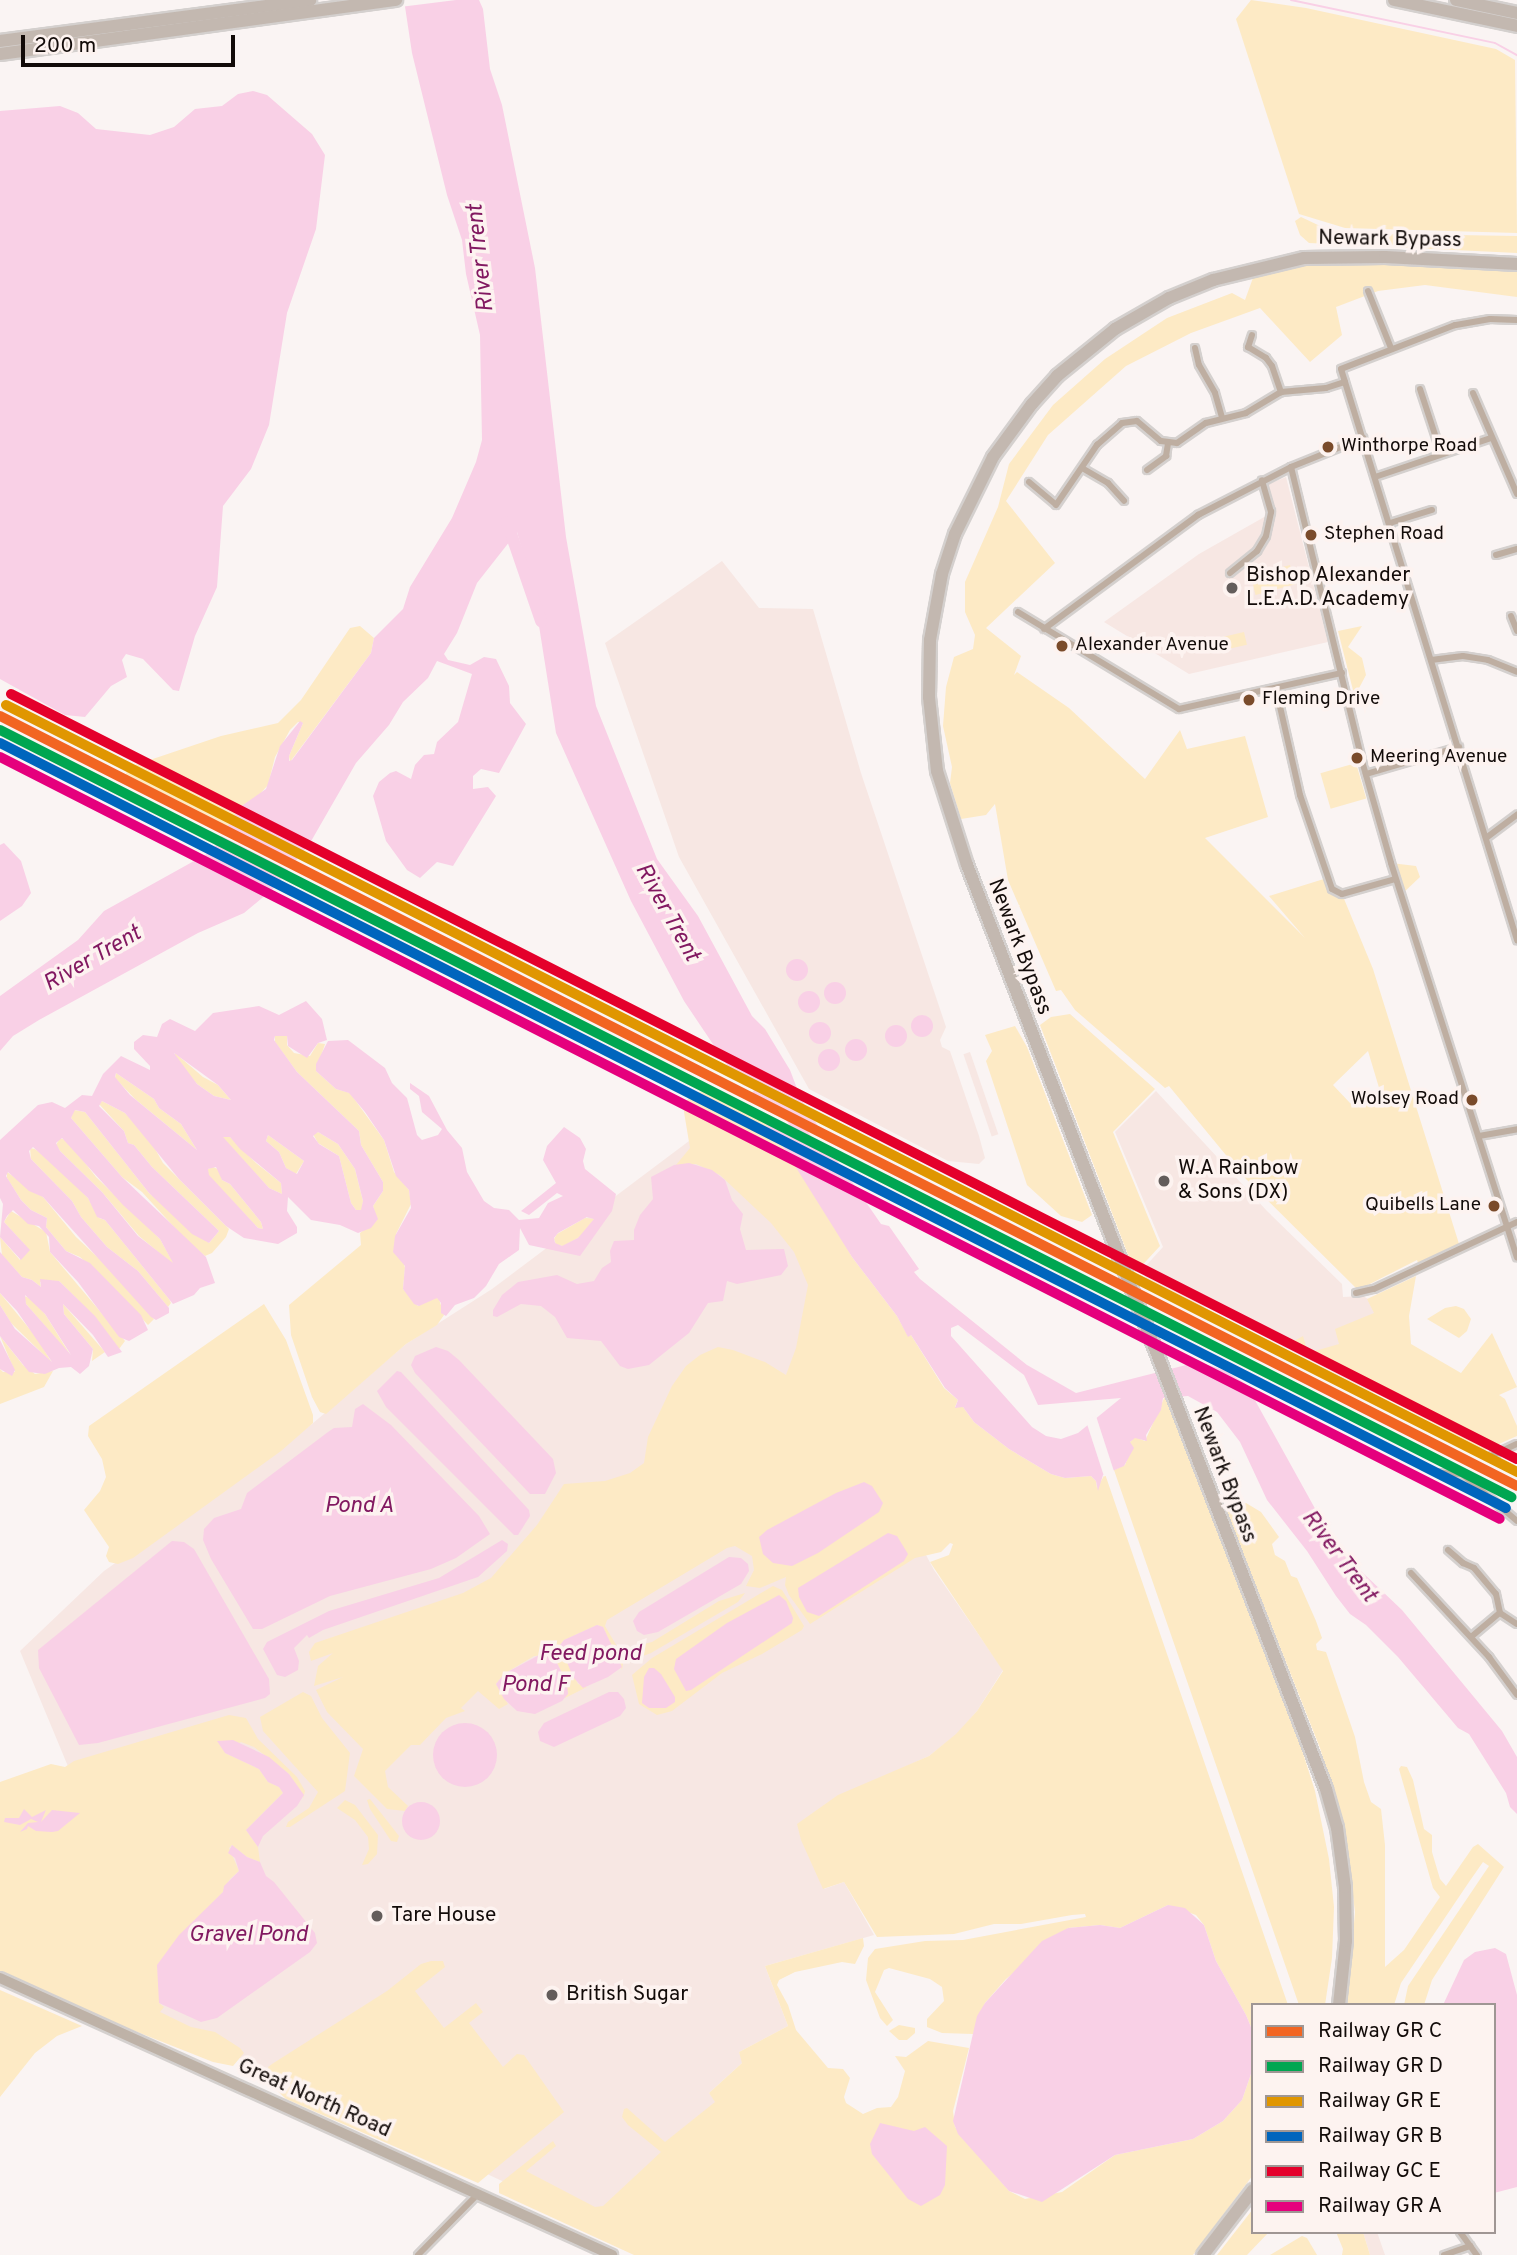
<!DOCTYPE html>
<style>
body{margin:0}
#map{position:relative;width:1517px;height:2255px;overflow:hidden;background:#faf4f3;font-family:Overpass,sans-serif}
div>[style]{position:absolute}
.built>*{inset:0;background:#f7e7e3;transform-origin:0 0}
.green>*{inset:0;background:#fdeac5;transform-origin:0 0}
.water>*{inset:0;background:#f9d0e6}
.round{border-radius:50%}
.pier>*{inset:0;background:#faf4f3;transform-origin:0 0}
.stream>*{height:2px;margin:-1px;padding:0 1px;transform-origin:1px;border-radius:1px;background:#f9d0e6}
.river>*{height:12px;margin:-6px;padding:0 6px;transform-origin:6px;border-radius:6px;background:#f9d0e6}
.roads{filter:drop-shadow(2px 0 #d4d0ce) drop-shadow(-2px 0 #d4d0ce) drop-shadow(0 2px #d4d0ce) drop-shadow(0 -2px #d4d0ce)}
.street>*{height:6px;margin:-3px;padding:0 3px;transform-origin:3px;border-radius:3px;background:#beaea1}
.primary>*{height:10px;margin:-5px;padding:0 5px;transform-origin:5px;border-radius:5px;background:#beb2a7}
.highway>*{height:12px;margin:-6px;padding:0 6px;transform-origin:6px;border-radius:6px;background:#c3b8b0}
.rail-1>*{height:10px;margin:-5px;padding:0 5px;transform-origin:5px;border-radius:5px;background:#f26522}
.rail-2>*{height:10px;margin:-5px;padding:0 5px;transform-origin:5px;border-radius:5px;background:#00a651}
.rail-3>*{height:10px;margin:-5px;padding:0 5px;transform-origin:5px;border-radius:5px;background:#e09601}
.rail-4>*{height:10px;margin:-5px;padding:0 5px;transform-origin:5px;border-radius:5px;background:#0065bd}
.rail-5>*{height:10px;margin:-5px;padding:0 5px;transform-origin:5px;border-radius:5px;background:#e4002b}
.rail-6>*{height:10px;margin:-5px;padding:0 5px;transform-origin:5px;border-radius:5px;background:#e5007d}
.dots>*{width:19px;height:19px;translate:-50% -50%;box-sizing:border-box;border:4px solid #fdf3f0;border-radius:50%}
span{translate:-50% -50%;white-space:nowrap;text-align:center;line-height:1.15;-webkit-text-stroke:7px #fdf3f0;paint-order:stroke}
.bus-label{font-size:19px;color:#120b09}
.left{translate:0 -50%;text-align:left}
.right{translate:-100% -50%;text-align:right}
.street-label{font-size:21px;color:#120b09}
.poi-label{font-size:21px;color:#120b09}
.water-label{font-size:23px;color:#821961;font-style:italic}
.legend{position:absolute;left:1251px;top:2003px;width:245px;height:231px;box-sizing:border-box;background:#fdf3f0;border:2px solid #9f9694;margin:0;padding:9px 12px;list-style:none;font-size:21px;color:#120b09}
.legend li{display:flex;align-items:center;gap:14px;height:35px}
.legend b{width:35px;border:2px solid #9f9694}
.scale{position:absolute;left:21px;top:35px;width:214px;height:32px;box-sizing:border-box;border:4px solid #120b09;border-top:0;padding-left:9px;font-size:21px;line-height:24px;white-space:nowrap;color:#120b09;-webkit-text-stroke:5px #fdf3f0;paint-order:stroke}
</style>
<div id="map">
<div class="built">
<div style="clip-path:polygon(1286px 477px,1328px 642px,1189px 674px,1104px 622px,1199px 554px,1266px 516px,1259px 488px)"></div>
<div style="clip-path:polygon(722px 561px,759px 608px,813px 609px,861px 773px,946px 1027px,940px 1040px,942px 1047px,950px 1051px,979px 1136px,985px 1158px,979px 1164px,948px 1161px,809px 1089px,679px 857px,605px 643px)"></div>
<div style="left:970px;top:1052px;width:87px;height:7px;rotate:71deg"></div>
<div style="clip-path:polygon(1156px 1091px,1267px 1211px,1342px 1284px,1343px 1297px,1363px 1296px,1368px 1299px,1394px 1353px,1373px 1393px,1207px 1307px,1193px 1308px,1149px 1285px,1142px 1270px,1163px 1247px,1115px 1132px)"></div>
<div style="clip-path:polygon(689px 1141px,782px 1215px,827px 1311px,877px 1463px,934px 1570px,1003px 1670px,977px 1711px,957px 1734px,929px 1756px,896px 1771px,824px 1889px,844px 1882px,874px 1935px,765px 1966px,788px 2026px,739px 2052px,743px 2062px,709px 2093px,716px 2102px,598px 2226px,119px 2001px,72px 1776px,20px 1651px,104px 1571px,312px 1424px,406px 1344px,492px 1289px)"></div>
<div style="clip-path:polygon(1363px 2232px,1377px 2232px,1385px 2255px,1370px 2255px)"></div>
</div>
<div class="green">
<div style="clip-path:polygon(1251px 0,1306px 8px,1496px 49px,1515px 60px,1517px 233px,1345px 228px,1299px 214px,1236px 19px)"></div>
<div style="clip-path:polygon(1301px 217px,1335px 233px,1517px 236px,1517px 253px,1309px 243px,1300px 235px,1295px 221px)"></div>
<div style="clip-path:polygon(evenodd,1367px 263px,1517px 270px,1517px 297px,1425px 285px,1378px 291px,1336px 307px,1342px 335px,1310px 362px,1260px 308px,1191px 333px,1126px 366px,1048px 435px,1006px 501px,1055px 563px,986px 628px,1021px 656px,1014px 675px,1017px 672px,1069px 708px,1145px 779px,1180px 730px,1187px 749px,1245px 736px,1268px 817px,1205px 838px,1305px 938px,1269px 896px,1327px 878px,1330px 885px,1342px 894px,1373px 969px,1460px 1247px,1420px 1268px,1417px 1260px,1358px 1290px,1244px 1177px,1169px 1086px,1165px 1088px,1075px 1010px,1061px 990px,1056px 991px,1008px 880px,995px 804px,986px 815px,961px 819px,950px 783px,952px 767px,943px 726px,946px 687px,954px 657px,973px 649px,975px 635px,965px 612px,965px 582px,998px 507px,1009px 464px,1053px 405px,1105px 359px,1167px 318px,1232px 293px,1245px 300px,1254px 275px,1304px 264px,1367px 263px,1368px 1051px,1380px 1091px,1350px 1103px,1333px 1085px,1368px 1051px)"></div>
<div style="left:1290px;top:565px;width:20px;height:41px;rotate:75deg"></div>
<div style="clip-path:polygon(360px 626px,374px 638px,371px 653px,290px 762px,289px 756px,303px 723px,298px 722px,290px 730px,275px 757px,268px 785px,259px 795px,240px 807px,229px 829px,125px 776px,129px 767px,221px 736px,278px 723px,301px 700px,350px 628px)"></div>
<div style="clip-path:polygon(1362px 626px,1348px 647px,1362px 658px,1366px 675px,1358px 690px,1361px 700px,1356px 702px,1338px 631px)"></div>
<div style="left:1244px;top:632px;width:13px;height:33px;rotate:77deg"></div>
<div style="left:1356px;top:763px;width:37px;height:37px;rotate:74deg"></div>
<div style="clip-path:polygon(1391px 863px,1416px 866px,1420px 877px,1401px 895px)"></div>
<div style="clip-path:polygon(1070px 1014px,1155px 1089px,1113px 1132px,1160px 1246px,1135px 1273px,1040px 1025px,1051px 1017px)"></div>
<div style="clip-path:polygon(1015px 1026px,1027px 1047px,1092px 1215px,1082px 1222px,1061px 1216px,1027px 1185px,986px 1061px,992px 1051px,985px 1035px)"></div>
<div style="clip-path:polygon(275px 1036px,287px 1036px,287px 1045px,294px 1053px,310px 1056px,318px 1043px,325px 1044px,316px 1071px,336px 1089px,350px 1093px,384px 1140px,394px 1172px,409px 1190px,411px 1204px,396px 1234px,405px 1268px,403px 1289px,418px 1306px,435px 1297px,439px 1299px,444px 1315px,437px 1325px,406px 1344px,326px 1414px,320px 1412px,312px 1397px,291px 1335px,289px 1305px,361px 1245px,360px 1233px,377px 1220px,373px 1206px,383px 1191px,383px 1182px,361px 1145px,359px 1131px,297px 1072px,275px 1042px)"></div>
<div style="clip-path:polygon(175px 1053px,203px 1077px,218px 1085px,231px 1100px,214px 1096px,197px 1084px,175px 1058px)"></div>
<div style="clip-path:polygon(116px 1073px,154px 1099px,159px 1108px,181px 1124px,197px 1150px,135px 1099px,115px 1078px)"></div>
<div style="clip-path:polygon(714px 1090px,756px 1112px,765px 1120px,828px 1214px,852px 1257px,897px 1316px,908px 1336px,911px 1335px,944px 1388px,958px 1400px,955px 1407px,963px 1407px,974px 1422px,1009px 1449px,1051px 1474px,1065px 1478px,1091px 1476px,1096px 1481px,1097px 1488px,1105px 1474px,1288px 2005px,1253px 2005px,1253px 2032px,1246px 2015px,1216px 1961px,1204px 1925px,1196px 1915px,1168px 1905px,1120px 1928px,1100px 1925px,1068px 1928px,1006px 1979px,985px 2003px,973px 2034px,942px 2033px,927px 2027px,927px 2019px,944px 2001px,942px 1987px,930px 1979px,889px 1968px,884px 1970px,875px 1992px,893px 2020px,887px 2026px,880px 2018px,866px 1980px,868px 1958px,875px 1949px,925px 1941px,963px 1940px,1086px 1917px,1085px 1914px,1072px 1915px,1021px 1924px,994px 1924px,954px 1934px,877px 1937px,844px 1882px,823px 1889px,801px 1840px,797px 1824px,838px 1795px,929px 1756px,956px 1734px,977px 1711px,1003px 1671px,930px 1562px,949px 1555px,953px 1544px,950px 1543px,941px 1552px,915px 1558px,810px 1624px,789px 1595px,785px 1585px,786px 1577px,760px 1588px,746px 1586px,754px 1570px,752px 1556px,735px 1546px,727px 1548px,607px 1620px,605px 1626px,622px 1655px,623px 1664px,622px 1670px,603px 1627px,597px 1625px,564px 1640px,560px 1645px,578px 1684px,587px 1687px,565px 1698px,567px 1683px,557px 1663px,547px 1655px,534px 1656px,504px 1674px,496px 1684px,508px 1704px,499px 1709px,478px 1691px,461px 1708px,465px 1711px,446px 1718px,420px 1745px,411px 1745px,385px 1771px,388px 1787px,408px 1806px,405px 1811px,387px 1809px,354px 1776px,363px 1749px,327px 1712px,316px 1690px,343px 1677px,314px 1686px,318px 1666px,333px 1653px,311px 1661px,309px 1652px,315px 1643px,463px 1593px,491px 1578px,537px 1525px,564px 1484px,605px 1481px,630px 1473px,644px 1463px,648px 1437px,672px 1386px,686px 1366px,700px 1355px,718px 1347px,733px 1350px,765px 1362px,786px 1375px,796px 1348px,808px 1285px,794px 1252px,771px 1223px,720px 1175px,696px 1164px,676px 1165px,690px 1148px,683px 1106px,692px 1093px)"></div>
<div style="clip-path:polygon(102px 1101px,125px 1113px,150px 1140px,163px 1163px,229px 1229px,226px 1237px,212px 1253px,205px 1256px,185px 1239px,142px 1192px,122px 1177px,71px 1118px,74px 1110px,85px 1112px,149px 1193px,209px 1243px,219px 1231px,152px 1167px,134px 1145px,128px 1143px,124px 1131px,99px 1104px)"></div>
<div style="clip-path:polygon(318px 1132px,338px 1144px,355px 1169px,363px 1201px,362px 1210px,356px 1210px,351px 1203px,339px 1156px,318px 1143px,313px 1134px)"></div>
<div style="clip-path:polygon(268px 1135px,304px 1161px,296px 1174px,286px 1168px,279px 1152px,266px 1141px)"></div>
<div style="clip-path:polygon(222px 1137px,230px 1137px,256px 1163px,281px 1183px,282px 1194px,269px 1188px)"></div>
<div style="clip-path:polygon(60px 1138px,68px 1141px,96px 1177px,160px 1239px,175px 1266px,139px 1236px,102px 1192px,60px 1151px,56px 1145px)"></div>
<div style="clip-path:polygon(30px 1148px,35px 1149px,59px 1168px,88px 1198px,99px 1218px,105px 1220px,169px 1299px,171px 1303px,168px 1307px,138px 1271px,107px 1247px,81px 1217px,72px 1201px,31px 1159px)"></div>
<div style="clip-path:polygon(213px 1167px,220px 1170px,222px 1180px,230px 1184px,261px 1222px,263px 1229px,258px 1228px,208px 1175px,208px 1169px)"></div>
<div style="clip-path:polygon(7px 1172px,43px 1197px,76px 1237px,109px 1268px,154px 1319px,148px 1325px,103px 1277px,80px 1257px,66px 1251px,46px 1227px,47px 1218px,31px 1210px,21px 1200px,7px 1178px)"></div>
<div style="clip-path:polygon(11px 1211px,46px 1232px,50px 1252px,125px 1341px,119px 1349px,95px 1317px,59px 1281px,40px 1282px,41px 1287px,32px 1280px,22px 1277px,2px 1255px,0 1237px,20px 1260px,25px 1245px,4px 1222px)"></div>
<div style="clip-path:polygon(585px 1218px,594px 1219px,581px 1236px,563px 1246px,556px 1244px,554px 1239px,557px 1234px)"></div>
<div style="clip-path:polygon(1416px 1276px,1409px 1316px,1411px 1344px,1461px 1373px,1492px 1333px,1517px 1387px,1499px 1395px,1505px 1399px,1517px 1426px,1517px 1436px,1485px 1450px,1285px 1346px,1303px 1336px,1308px 1353px,1339px 1344px,1335px 1329px,1374px 1313px,1367px 1299px)"></div>
<div style="clip-path:polygon(0 1293px,37px 1338px,52px 1363px,11px 1323px,0 1305px)"></div>
<div style="clip-path:polygon(24px 1296px,32px 1299px,45px 1314px,71px 1356px,26px 1304px)"></div>
<div style="clip-path:polygon(63px 1304px,105px 1352px,92px 1361px,93px 1349px,64px 1314px)"></div>
<div style="clip-path:polygon(264px 1304px,286px 1340px,313px 1415px,313px 1423px,281px 1451px,133px 1558px,118px 1564px,109px 1562px,106px 1556px,109px 1547px,84px 1510px,100px 1491px,106px 1477px,102px 1459px,88px 1436px,89px 1426px)"></div>
<div style="clip-path:polygon(1456px 1306px,1464px 1309px,1471px 1319px,1467px 1331px,1459px 1338px,1427px 1319px,1445px 1308px)"></div>
<div style="clip-path:polygon(0 1336px,23px 1365px,35px 1374px,53px 1371px,44px 1387px,0 1404px,0 1369px,3px 1372px,15px 1372px)"></div>
<div style="clip-path:polygon(1165px 1396px,1295px 1728px,1315px 1791px,1329px 1859px,1334px 1907px,1332px 1958px,1325px 2005px,1299px 2005px,1114px 1470px,1125px 1465px,1130px 1452px,1130px 1442px,1135px 1437px,1145px 1441px)"></div>
<div style="clip-path:polygon(1246px 1503px,1261px 1512px,1279px 1537px,1272px 1544px,1275px 1555px,1285px 1561px,1291px 1576px,1297px 1578px,1316px 1621px,1322px 1638px,1316px 1644px,1317px 1650px,1326px 1652px,1355px 1737px,1364px 1782px,1371px 1802px,1381px 1809px,1385px 1845px,1385px 1967px,1404px 1950px,1440px 1897px,1433px 1888px,1399px 1769px,1401px 1766px,1407px 1767px,1413px 1780px,1424px 1829px,1432px 1835px,1432px 1852px,1440px 1879px,1446px 1886px,1473px 1847px,1478px 1844px,1504px 1867px,1432px 1980px,1424px 2005px,1404px 2005px,1408px 1986px,1489px 1866px,1483px 1862px,1469px 1882px,1401px 1983px,1394px 2005px,1347px 2005px,1355px 1912px,1345px 1831px,1320px 1748px,1225px 1508px)"></div>
<div style="clip-path:polygon(773px 1586px,782px 1590px,792px 1606px,804px 1626px,802px 1630px,762px 1654px,722px 1673px,672px 1711px,657px 1715px,639px 1704px,632px 1675px,652px 1658px)"></div>
<div style="clip-path:polygon(745px 1593px,738px 1602px,651px 1653px,643px 1656px,639px 1652px,640px 1645px,652px 1642px,719px 1601px)"></div>
<div style="clip-path:polygon(303px 1692px,311px 1696px,322px 1718px,350px 1753px,345px 1791px,290px 1827px,286px 1827px,288px 1822px,309px 1808px,318px 1792px,263px 1731px,260px 1717px)"></div>
<div style="clip-path:polygon(229px 1715px,246px 1718px,258px 1739px,297px 1777px,305px 1791px,303px 1799px,303px 1795px,289px 1774px,254px 1747px,241px 1742px,225px 1753px,259px 1769px,268px 1782px,279px 1787px,283px 1793px,246px 1830px,258px 1847px,260px 1862px,247px 1857px,232px 1845px,229px 1848px,239px 1871px,230px 1879px,223px 1892px,175px 1942px,159px 2003px,164px 2007px,160px 2012px,191px 2027px,215px 2032px,240px 2048px,244px 2053px,233px 2066px,213px 2062px,87px 2012px,0 1971px,0 1782px,51px 1764px,65px 1767px,74px 1761px)"></div>
<div style="clip-path:polygon(370px 1799px,399px 1836px,397px 1842px,391px 1841px,370px 1809px,367px 1800px)"></div>
<div style="clip-path:polygon(345px 1800px,355px 1805px,378px 1835px,377px 1854px,368px 1864px,362px 1865px,369px 1849px,368px 1837px,355px 1820px,337px 1808px)"></div>
<div style="clip-path:polygon(863px 1938px,864px 1946px,855px 1964px,842px 1962px,795px 1972px,779px 1980px,777px 1985px,788px 2005px,796px 2030px,828px 2068px,843px 2069px,850px 2078px,844px 2097px,846px 2103px,863px 2114px,877px 2108px,891px 2107px,898px 2097px,905px 2071px,895px 2056px,906px 2057px,928px 2041px,969px 2048px,953px 2111px,955px 2127px,1009px 2191px,1025px 2199px,1062px 2192px,1115px 2155px,1193px 2139px,1223px 2121px,1242px 2100px,1253px 2068px,1253px 2175px,1193px 2255px,634px 2255px,499px 2193px,499px 2184px,553px 2141px,556px 2146px,526px 2171px,595px 2207px,603px 2206px,661px 2152px,628px 2125px,622px 2117px,624px 2109px,627px 2108px,665px 2142px,715px 2102px,709px 2093px,742px 2063px,739px 2052px,788px 2026px,765px 1966px)"></div>
<div style="clip-path:polygon(431px 1961px,443px 1961px,445px 1967px,415px 1991px,444px 2028px,476px 2003px,483px 2012px,469px 2023px,503px 2067px,517px 2054px,524px 2055px,564px 2112px,478px 2183px,286px 2099px,268px 2082px,268px 2067px,272px 2064px,387px 1991px,421px 1964px)"></div>
<div style="clip-path:polygon(0 1990px,82px 2026px,57px 2036px,35px 2053px,0 2097px)"></div>
<div style="clip-path:polygon(899px 2025px,915px 2028px,915px 2033px,907px 2040px,899px 2040px,889px 2031px)"></div>
<div style="clip-path:polygon(1253px 2209px,1253px 2232px,1269px 2232px,1247px 2255px,1217px 2255px)"></div>
<div style="clip-path:polygon(1336px 2232px,1363px 2232px,1370px 2255px,1342px 2255px,1343px 2249px)"></div>
<div style="clip-path:polygon(1302px 2236px,1307px 2238px,1317px 2255px,1270px 2255px)"></div>
</div>
<div class="water">
<div style="clip-path:polygon(404px 0,479px 0,483px 9px,490px 69px,502px 105px,535px 268px,566px 537px,596px 706px,657px 859px,698px 916px,752px 1016px,765px 1029px,790px 1070px,801px 1099px,818px 1126px,752px 1093px,754px 1090px,743px 1085px,733px 1074px,684px 1001px,631px 901px,556px 733px,533px 588px,517px 532px,477px 583px,457px 633px,444px 654px,448px 660px,470px 665px,484px 657px,496px 659px,509px 686px,510px 703px,526px 724px,499px 773px,481px 769px,473px 776px,473px 789px,488px 787px,496px 796px,453px 866px,437px 862px,420px 878px,407px 870px,386px 841px,373px 796px,379px 782px,390px 773px,396px 771px,411px 779px,415px 765px,424px 755px,434px 754px,437px 742px,458px 722px,472px 674px,437px 661px,428px 678px,403px 702px,389px 725px,356px 763px,310px 843px,274px 888px,244px 913px,198px 933px,39px 1020px,13px 1036px,0 1051px,0 996px,78px 940px,104px 911px,212px 851px,240px 807px,266px 789px,280px 746px,300px 721px,303px 723px,289px 756px,289px 761px,292px 760px,371px 653px,374px 638px,403px 609px,410px 587px,452px 518px,476px 462px,482px 440px,480px 335px,466px 274px,462px 240px,447px 195px,412px 53px)"></div>
<div style="clip-path:polygon(253px 91px,267px 95px,312px 134px,325px 155px,316px 229px,287px 313px,269px 425px,251px 469px,223px 506px,217px 587px,195px 636px,179px 691px,173px 690px,143px 659px,126px 654px,122px 660px,127px 677px,111px 686px,85px 717px,65px 715px,0 679px,0 111px,60px 106px,78px 113px,96px 129px,150px 135px,174px 127px,195px 109px,222px 106px,238px 94px)"></div>
<div style="clip-path:polygon(4px 843px,21px 861px,31px 893px,22px 906px,0 921px,0 845px)"></div>
<div class="round" style="left:786px;top:959px;width:22px;height:22px"></div>
<div class="round" style="left:824px;top:982px;width:22px;height:22px"></div>
<div class="round" style="left:798px;top:991px;width:22px;height:22px"></div>
<div style="clip-path:polygon(evenodd,306px 1001px,322px 1019px,327px 1040px,318px 1043px,307px 1058px,288px 1046px,287px 1036px,275px 1036px,274px 1040px,297px 1072px,359px 1131px,361px 1145px,383px 1182px,383px 1191px,373px 1206px,378px 1219px,371px 1228px,358px 1233px,340px 1225px,311px 1220px,288px 1197px,287px 1211px,297px 1227px,297px 1233px,278px 1244px,244px 1238px,226px 1226px,179px 1179px,125px 1113px,102px 1101px,99px 1106px,124px 1131px,128px 1143px,134px 1145px,152px 1167px,219px 1231px,209px 1243px,192px 1234px,149px 1193px,85px 1112px,75px 1110px,71px 1118px,122px 1177px,206px 1257px,215px 1283px,200px 1288px,194px 1295px,173px 1304px,105px 1220px,97px 1217px,88px 1198px,33px 1147px,29px 1151px,31px 1159px,72px 1201px,81px 1217px,107px 1247px,138px 1271px,169px 1308px,169px 1313px,156px 1320px,151px 1317px,43px 1197px,29px 1191px,8px 1172px,6px 1176px,21px 1200px,31px 1210px,47px 1218px,46px 1227px,66px 1251px,90px 1263px,141px 1315px,148px 1330px,129px 1341px,119px 1337px,78px 1282px,50px 1252px,49px 1237px,39px 1226px,28px 1224px,13px 1210px,7px 1216px,4px 1222px,30px 1250px,21px 1260px,0 1237px,3px 1204px,0 1198px,0 1140px,38px 1105px,52px 1102px,65px 1108px,82px 1095px,92px 1096px,103px 1074px,121px 1056px,150px 1070px,150px 1066px,134px 1049px,134px 1042px,143px 1035px,157px 1037px,162px 1024px,170px 1019px,195px 1031px,213px 1013px,259px 1006px,279px 1015px,306px 1001px,174px 1053px,218px 1085px,231px 1100px,214px 1096px,197px 1084px,174px 1053px,306px 1001px,116px 1073px,154px 1099px,159px 1108px,181px 1124px,197px 1150px,130px 1095px,115px 1077px,116px 1073px,306px 1001px,318px 1132px,338px 1144px,355px 1169px,363px 1201px,361px 1210px,356px 1210px,351px 1203px,339px 1156px,319px 1144px,313px 1136px,318px 1132px,306px 1001px,268px 1135px,304px 1161px,297px 1174px,286px 1168px,279px 1152px,266px 1141px,268px 1135px,306px 1001px,223px 1137px,230px 1137px,240px 1149px,281px 1183px,282px 1194px,269px 1188px,223px 1137px,306px 1001px,62px 1138px,123px 1205px,160px 1239px,173px 1263px,138px 1236px,102px 1192px,60px 1151px,56px 1143px,62px 1138px,306px 1001px,216px 1167px,222px 1180px,230px 1184px,261px 1222px,263px 1229px,258px 1228px,209px 1175px,208px 1169px,216px 1167px)"></div>
<div class="round" style="left:911px;top:1015px;width:22px;height:22px"></div>
<div class="round" style="left:809px;top:1022px;width:22px;height:22px"></div>
<div class="round" style="left:885px;top:1025px;width:22px;height:22px"></div>
<div class="round" style="left:845px;top:1039px;width:22px;height:22px"></div>
<div style="clip-path:polygon(evenodd,348px 1040px,385px 1068px,392px 1083px,407px 1098px,417px 1135px,422px 1140px,438px 1135px,442px 1129px,422px 1112px,419px 1096px,410px 1089px,410px 1083px,429px 1096px,447px 1130px,462px 1148px,467px 1172px,484px 1201px,494px 1208px,509px 1210px,519px 1220px,539px 1218px,548px 1203px,563px 1196px,557px 1193px,529px 1215px,521px 1211px,556px 1183px,543px 1160px,547px 1146px,564px 1127px,580px 1138px,586px 1149px,583px 1161px,585px 1169px,616px 1194px,612px 1211px,580px 1256px,529px 1245px,520px 1228px,519px 1250px,499px 1264px,486px 1286px,474px 1298px,455px 1305px,446px 1316px,441px 1313px,441px 1303px,437px 1298px,419px 1306px,414px 1304px,403px 1289px,405px 1266px,393px 1252px,395px 1236px,411px 1208px,409px 1190px,396px 1176px,384px 1140px,365px 1112px,349px 1093px,336px 1089px,316px 1071px,316px 1064px,328px 1041px,348px 1040px,587px 1217px,594px 1219px,578px 1238px,562px 1246px,555px 1243px,554px 1238px,558px 1233px,587px 1217px)"></div>
<div class="round" style="left:818px;top:1049px;width:22px;height:22px"></div>
<div style="clip-path:polygon(evenodd,756px 1112px,832px 1153px,881px 1224px,889px 1226px,919px 1269px,914px 1272px,920px 1279px,1027px 1365px,1076px 1393px,1198px 1362px,1224px 1370px,1246px 1384px,1328px 1532px,1362px 1572px,1402px 1610px,1502px 1731px,1517px 1757px,1517px 1814px,1510px 1807px,1506px 1793px,1469px 1734px,1458px 1728px,1398px 1657px,1366px 1625px,1350px 1614px,1336px 1596px,1307px 1551px,1267px 1500px,1240px 1442px,1217px 1412px,1188px 1396px,1163px 1398px,1161px 1410px,1146px 1435px,1147px 1441px,1135px 1438px,1130px 1442px,1134px 1448px,1124px 1466px,1103px 1475px,1098px 1491px,1096px 1481px,1091px 1476px,1065px 1478px,1051px 1474px,1009px 1449px,974px 1422px,963px 1407px,955px 1408px,958px 1400px,945px 1388px,911px 1335px,908px 1337px,897px 1316px,852px 1257px,780px 1142px,756px 1112px,958px 1325px,1024px 1375px,1038px 1405px,1121px 1398px,1078px 1433px,1061px 1439px,1046px 1436px,1032px 1427px,951px 1336px,951px 1328px,958px 1325px)"></div>
<div style="clip-path:polygon(689px 1163px,712px 1170px,725px 1180px,732px 1200px,743px 1214px,740px 1229px,746px 1250px,784px 1249px,788px 1266px,781px 1275px,737px 1284px,727px 1281px,723px 1301px,708px 1303px,689px 1333px,649px 1365px,628px 1369px,620px 1366px,601px 1341px,567px 1338px,555px 1317px,541px 1306px,521px 1304px,497px 1317px,493px 1316px,493px 1310px,502px 1295px,518px 1282px,557px 1275px,577px 1284px,594px 1281px,602px 1268px,611px 1262px,610px 1251px,614px 1241px,634px 1240px,634px 1230px,640px 1215px,653px 1199px,651px 1177px,674px 1165px)"></div>
<div style="clip-path:polygon(evenodd,0 1252px,22px 1277px,32px 1280px,41px 1287px,40px 1279px,59px 1281px,95px 1316px,122px 1352px,108px 1357px,93px 1335px,63px 1304px,64px 1314px,93px 1349px,89px 1366px,80px 1374px,71px 1367px,59px 1368px,45px 1374px,29px 1372px,0 1336px,0 1305px,15px 1329px,52px 1362px,17px 1311px,0 1293px,0 1252px,25px 1295px,45px 1314px,71px 1355px,26px 1304px,25px 1295px)"></div>
<div style="clip-path:polygon(0 1340px,15px 1370px,12px 1376px,0 1369px)"></div>
<div style="clip-path:polygon(436px 1347px,448px 1351px,459px 1360px,553px 1459px,556px 1473px,545px 1494px,530px 1494px,415px 1373px,411px 1365px,415px 1356px)"></div>
<div style="clip-path:polygon(397px 1371px,401px 1372px,529px 1510px,530px 1516px,518px 1535px,514px 1535px,386px 1407px,377px 1391px)"></div>
<div style="clip-path:polygon(363px 1404px,391px 1425px,479px 1516px,490px 1534px,456px 1558px,431px 1569px,330px 1596px,262px 1629px,253px 1629px,211px 1559px,203px 1540px,204px 1529px,214px 1518px,241px 1509px,247px 1493px,328px 1432px,334px 1428px,352px 1427px,355px 1409px)"></div>
<div style="clip-path:polygon(864px 1482px,872px 1486px,883px 1503px,879px 1512px,818px 1553px,792px 1566px,773px 1563px,763px 1554px,759px 1537px,767px 1530px,836px 1493px)"></div>
<div style="clip-path:polygon(888px 1533px,897px 1536px,908px 1554px,904px 1561px,819px 1616px,807px 1612px,799px 1597px,798px 1588px)"></div>
<div style="clip-path:polygon(502px 1540px,508px 1544px,507px 1551px,478px 1577px,323px 1630px,309px 1638px,307px 1635px,294px 1648px,299px 1661px,298px 1670px,285px 1677px,277px 1675px,263px 1649px,267px 1642px,329px 1611px,439px 1578px)"></div>
<div style="clip-path:polygon(172px 1541px,184px 1542px,194px 1549px,269px 1679px,270px 1694px,265px 1698px,98px 1743px,79px 1745px,39px 1668px,38px 1650px)"></div>
<div style="clip-path:polygon(729px 1557px,741px 1558px,748px 1564px,749px 1571px,741px 1584px,658px 1632px,644px 1635px,637px 1631px,633px 1621px,639px 1612px)"></div>
<div style="clip-path:polygon(779px 1595px,786px 1601px,793px 1618px,792px 1623px,691px 1690px,686px 1691px,674px 1669px,676px 1659px,727px 1623px)"></div>
<div style="clip-path:polygon(597px 1625px,603px 1627px,622px 1667px,608px 1677px,583px 1688px,573px 1677px,560px 1645px,564px 1640px)"></div>
<div style="clip-path:polygon(543px 1653px,557px 1663px,567px 1683px,568px 1694px,562px 1701px,535px 1714px,517px 1711px,504px 1699px,496px 1684px,504px 1674px)"></div>
<div style="clip-path:polygon(649px 1668px,654px 1668px,661px 1674px,675px 1697px,675px 1702px,666px 1708px,649px 1708px,642px 1703px,644px 1677px)"></div>
<div style="clip-path:polygon(609px 1692px,618px 1692px,624px 1699px,626px 1708px,620px 1716px,554px 1747px,540px 1741px,538px 1732px,544px 1723px)"></div>
<div class="round" style="left:433px;top:1723px;width:64px;height:64px"></div>
<div style="clip-path:polygon(233px 1740px,269px 1757px,289px 1774px,304px 1795px,297px 1806px,263px 1836px,258px 1847px,246px 1830px,283px 1793px,279px 1787px,268px 1782px,259px 1769px,225px 1753px,217px 1741px)"></div>
<div class="round" style="left:402px;top:1802px;width:38px;height:38px"></div>
<div style="clip-path:polygon(24px 1809px,32px 1817px,46px 1810px,41px 1822px,52px 1810px,80px 1813px,58px 1831px,52px 1832px,36px 1831px,28px 1826px,27px 1829px,20px 1832px,28px 1823px,38px 1822px,31px 1819px,20px 1825px,4px 1822px,5px 1818px,19px 1818px)"></div>
<div style="clip-path:polygon(232px 1845px,247px 1857px,260px 1862px,266px 1876px,274px 1882px,315px 1933px,317px 1943px,310px 1952px,217px 2018px,201px 2022px,159px 2003px,157px 1965px,179px 1935px,223px 1892px,224px 1886px,239px 1871px,235px 1858px,228px 1853px)"></div>
<div style="clip-path:polygon(1168px 1905px,1185px 1908px,1204px 1925px,1216px 1961px,1246px 2015px,1253px 2032px,1253px 2068px,1242px 2100px,1223px 2121px,1193px 2139px,1115px 2155px,1042px 2202px,1009px 2191px,958px 2134px,953px 2121px,977px 2016px,985px 2003px,1042px 1941px,1068px 1928px,1100px 1925px,1120px 1928px)"></div>
<div style="clip-path:polygon(1495px 1948px,1506px 1954px,1517px 1995px,1517px 2187px,1494px 2193px,1494px 2005px,1443px 2005px,1464px 1960px,1475px 1952px)"></div>
<div style="clip-path:polygon(880px 2123px,914px 2131px,925px 2127px,947px 2146px,945px 2185px,940px 2195px,921px 2206px,908px 2199px,872px 2154px,870px 2144px)"></div>
</div>
<div class="pier">
<div style="clip-path:polygon(400px 0,456px 0,400px 7px)"></div>
<div style="left:226px;top:827px;width:81px;height:10px;rotate:27deg"></div>
<div style="clip-path:polygon(740px 1087px,752px 1093px,821px 1128px,816px 1129px,751px 1097px)"></div>
<div style="clip-path:polygon(758px 1108px,821px 1140px,829px 1149px,753px 1110px)"></div>
<div style="left:1096px;top:1416px;width:60px;height:11px;rotate:72deg"></div>
</div>
<div class="stream">
<div style="left:1291px;top:0;width:208px;rotate:11.9deg"></div>
<div style="left:1495px;top:43px;width:25px;rotate:29deg"></div>
</div>
<div class="river">
<div style="left:507px;top:522px;width:105px;rotate:71deg"></div>
<div style="left:779px;top:1098px;width:59px;rotate:56.9deg"></div>
</div>
<div class="roads">
<div class="street">
<div style="left:1368px;top:291px;width:61px;rotate:68deg"></div>
<div style="left:1517px;top:320px;width:27px;rotate:-178deg"></div>
<div style="left:1490px;top:319px;width:36px;rotate:170deg"></div>
<div style="left:1455px;top:325px;width:122px;rotate:158.9deg"></div>
<div style="left:1341px;top:369px;width:598px;rotate:72.87deg"></div>
<div style="left:1252px;top:335px;width:13px;rotate:108deg"></div>
<div style="left:1248px;top:347px;width:21px;rotate:31deg"></div>
<div style="left:1266px;top:358px;width:10px;rotate:53deg"></div>
<div style="left:1272px;top:366px;width:28px;rotate:71deg"></div>
<div style="left:1195px;top:348px;width:17px;rotate:77deg"></div>
<div style="left:1199px;top:365px;width:32px;rotate:60deg"></div>
<div style="left:1215px;top:393px;width:26px;rotate:74deg"></div>
<div style="left:1420px;top:389px;width:67px;rotate:71.8deg"></div>
<div style="left:1473px;top:393px;width:110px;rotate:66.5deg"></div>
<div style="left:1291px;top:467px;width:302px;rotate:76.4deg"></div>
<div style="left:1362px;top:761px;width:106px;rotate:74.1deg"></div>
<div style="left:1391px;top:863px;width:414px;rotate:72.3deg"></div>
<div style="left:1082px;top:468px;width:30px;rotate:30deg"></div>
<div style="left:1108px;top:483px;width:24px;rotate:48deg"></div>
<div style="left:1147px;top:470px;width:24px;rotate:-36deg"></div>
<div style="left:1166px;top:456px;width:13px;rotate:-81deg"></div>
<div style="left:1375px;top:477px;width:122px;rotate:-18.6deg"></div>
<div style="left:1029px;top:482px;width:35px;rotate:40deg"></div>
<div style="left:1056px;top:505px;width:73px;rotate:-55.7deg"></div>
<div style="left:1097px;top:445px;width:33px;rotate:-41deg"></div>
<div style="left:1122px;top:423px;width:15px;rotate:-8deg"></div>
<div style="left:1137px;top:421px;width:31px;rotate:40deg"></div>
<div style="left:1161px;top:441px;width:16px;rotate:7deg"></div>
<div style="left:1177px;top:443px;width:35px;rotate:-35deg"></div>
<div style="left:1206px;top:423px;width:41px;rotate:-14deg"></div>
<div style="left:1246px;top:413px;width:41px;rotate:-31deg"></div>
<div style="left:1281px;top:392px;width:45px;rotate:-5.1deg"></div>
<div style="left:1326px;top:388px;width:20px;rotate:-18deg"></div>
<div style="left:1390px;top:523px;width:44px;rotate:-17.2deg"></div>
<div style="left:1496px;top:555px;width:22px;rotate:-16deg"></div>
<div style="left:1230px;top:573px;width:35px;rotate:-39deg"></div>
<div style="left:1257px;top:551px;width:17px;rotate:-59deg"></div>
<div style="left:1266px;top:536px;width:25px;rotate:-78deg"></div>
<div style="left:1271px;top:512px;width:33px;rotate:-106deg"></div>
<div style="left:1018px;top:612px;width:188px;rotate:31.1deg"></div>
<div style="left:1179px;top:709px;width:167px;rotate:-12.5deg"></div>
<div style="left:1511px;top:616px;width:16px;rotate:68deg"></div>
<div style="left:1044px;top:629px;width:192px;rotate:-36.5deg"></div>
<div style="left:1198px;top:515px;width:105px;rotate:-27.3deg"></div>
<div style="left:1291px;top:467px;width:78px;rotate:-21.9deg"></div>
<div style="left:1431px;top:660px;width:32px;rotate:-7deg"></div>
<div style="left:1463px;top:656px;width:25px;rotate:9deg"></div>
<div style="left:1488px;top:660px;width:31px;rotate:22deg"></div>
<div style="left:1276px;top:689px;width:109px;rotate:77.2deg"></div>
<div style="left:1300px;top:795px;width:99px;rotate:71.2deg"></div>
<div style="left:1332px;top:889px;width:11px;rotate:27deg"></div>
<div style="left:1342px;top:894px;width:55px;rotate:-15.8deg"></div>
<div style="left:1366px;top:774px;width:97px;rotate:-16.2deg"></div>
<div style="left:1486px;top:838px;width:39px;rotate:-37deg"></div>
<div style="left:1479px;top:1136px;width:39px;rotate:-10deg"></div>
<div style="left:1356px;top:1293px;width:18px;rotate:-13deg"></div>
<div style="left:1374px;top:1289px;width:158px;rotate:-25.1deg"></div>
<div style="left:1493px;top:1455px;width:26px;rotate:-25deg"></div>
<div style="left:1441px;top:1473px;width:21px;rotate:3deg"></div>
<div style="left:1462px;top:1474px;width:72px;rotate:40.5deg"></div>
<div style="left:1448px;top:1550px;width:20px;rotate:41deg"></div>
<div style="left:1463px;top:1563px;width:12px;rotate:24deg"></div>
<div style="left:1474px;top:1568px;width:34px;rotate:50deg"></div>
<div style="left:1496px;top:1594px;width:19px;rotate:78deg"></div>
<div style="left:1500px;top:1613px;width:20px;rotate:33deg"></div>
<div style="left:1411px;top:1573px;width:115px;rotate:47.1deg"></div>
<div style="left:1489px;top:1657px;width:47px;rotate:53.6deg"></div>
<div style="left:1471px;top:1637px;width:38px;rotate:-40deg"></div>
<div style="left:1460px;top:2232px;width:29px;rotate:54deg"></div>
<div style="left:418px;top:2255px;width:86px;rotate:-45.5deg"></div>
<div style="left:1444px;top:2255px;width:28px;rotate:-19deg"></div>
</div>
<div class="primary">
<div style="left:0;top:1978px;width:672px;rotate:24.35deg"></div>
</div>
<div class="highway">
<div style="left:1394px;top:0;width:126px;rotate:11.9deg"></div>
<div style="left:1456px;top:0;width:62px;rotate:12deg"></div>
<div style="left:0;top:41px;width:313px;rotate:-7.5deg"></div>
<div style="left:0;top:54px;width:400px;rotate:-7.8deg"></div>
<div style="left:1339px;top:2005px;width:64px;rotate:-83.8deg"></div>
<div style="left:1346px;top:1941px;width:54px;rotate:-91.1deg"></div>
<div style="left:1345px;top:1887px;width:60px;rotate:-97.7deg"></div>
<div style="left:1337px;top:1828px;width:41px;rotate:-105.8deg"></div>
<div style="left:1326px;top:1789px;width:991px;rotate:-111.23deg"></div>
<div style="left:967px;top:865px;width:99px;rotate:-107.7deg"></div>
<div style="left:937px;top:771px;width:74px;rotate:-96.2deg"></div>
<div style="left:929px;top:697px;width:57px;rotate:-89deg"></div>
<div style="left:930px;top:640px;width:67px;rotate:-79.7deg"></div>
<div style="left:942px;top:574px;width:42px;rotate:-72deg"></div>
<div style="left:955px;top:534px;width:86px;rotate:-63.7deg"></div>
<div style="left:993px;top:457px;width:66px;rotate:-53.7deg"></div>
<div style="left:1032px;top:404px;width:38px;rotate:-48deg"></div>
<div style="left:1057px;top:376px;width:75px;rotate:-39deg"></div>
<div style="left:1115px;top:329px;width:62px;rotate:-29.9deg"></div>
<div style="left:1169px;top:298px;width:48px;rotate:-22.2deg"></div>
<div style="left:1213px;top:280px;width:94px;rotate:-13.6deg"></div>
<div style="left:1304px;top:258px;width:81px;rotate:-0.7deg"></div>
<div style="left:1385px;top:257px;width:132px;rotate:3deg"></div>
<div style="left:1203px;top:2255px;width:82px;rotate:-52.4deg"></div>
</div>
</div>
<div class="rail-1">
<div style="left:0;top:716px;width:1701px;rotate:26.91deg"></div>
</div>
<div class="rail-2">
<div style="left:0;top:730px;width:1695px;rotate:26.91deg"></div>
</div>
<div class="rail-3">
<div style="left:6px;top:705px;width:1695px;rotate:26.91deg"></div>
</div>
<div class="rail-4">
<div style="left:0;top:743px;width:1689px;rotate:26.93deg"></div>
</div>
<div class="rail-5">
<div style="left:11px;top:694px;width:1689px;rotate:26.93deg"></div>
</div>
<div class="rail-6">
<div style="left:0;top:757px;width:1682px;rotate:26.93deg"></div>
</div>
<div class="dots">
<div style="left:1328px;top:447px;background:#7a4b2a"></div>
<div style="left:1311px;top:535px;background:#7a4b2a"></div>
<div style="left:1232px;top:588px;background:#635d5b"></div>
<div style="left:1062px;top:646px;background:#7a4b2a"></div>
<div style="left:1249px;top:700px;background:#7a4b2a"></div>
<div style="left:1357px;top:758px;background:#7a4b2a"></div>
<div style="left:1472px;top:1100px;background:#7a4b2a"></div>
<div style="left:1164px;top:1181px;background:#635d5b"></div>
<div style="left:1494px;top:1206px;background:#7a4b2a"></div>
<div style="left:377px;top:1916px;background:#635d5b"></div>
<div style="left:552px;top:1995px;background:#635d5b"></div>
</div>
<div class="bus-label">
<span class="left" style="left:1341px;top:447px">Winthorpe Road</span>
<span class="left" style="left:1324px;top:535px">Stephen Road</span>
<span class="left" style="left:1075px;top:646px">Alexander Avenue</span>
<span class="left" style="left:1262px;top:700px">Fleming Drive</span>
<span class="left" style="left:1370px;top:758px">Meering Avenue</span>
<span class="right" style="left:1459px;top:1100px">Wolsey Road</span>
<span class="right" style="left:1481px;top:1206px">Quibells Lane</span>
</div>
<div class="street-label">
<span style="left:1390px;top:240px;rotate:1deg">Newark Bypass</span>
<span style="left:1019px;top:947px;rotate:69deg">Newark Bypass</span>
<span style="left:1224px;top:1475px;rotate:69deg">Newark Bypass</span>
<span style="left:314px;top:2099px;rotate:24deg">Great North Road</span>
</div>
<div class="poi-label">
<span class="left" style="left:1246px;top:588px">Bishop Alexander<br>L.E.A.D. Academy</span>
<span class="left" style="left:1178px;top:1181px">W.A Rainbow<br>&amp; Sons (DX)</span>
<span class="left" style="left:391px;top:1916px">Tare House</span>
<span class="left" style="left:566px;top:1995px">British Sugar</span>
</div>
<div class="water-label">
<span style="left:482px;top:258px;rotate:-96deg">River Trent</span>
<span style="left:666px;top:913px;rotate:61deg">River Trent</span>
<span style="left:93px;top:960px;rotate:-30deg">River Trent</span>
<span style="left:359px;top:1507px">Pond A</span>
<span style="left:1338px;top:1557px;rotate:53deg">River Trent</span>
<span style="left:590px;top:1655px">Feed pond</span>
<span style="left:535px;top:1686px">Pond F</span>
<span style="left:248px;top:1936px">Gravel Pond</span>
</div>
<ul class="legend">
<li><b style="height:9px;background:#f26522"></b>Railway GR C</li>
<li><b style="height:9px;background:#00a651"></b>Railway GR D</li>
<li><b style="height:9px;background:#e09601"></b>Railway GR E</li>
<li><b style="height:9px;background:#0065bd"></b>Railway GR B</li>
<li><b style="height:9px;background:#e4002b"></b>Railway GC E</li>
<li><b style="height:9px;background:#e5007d"></b>Railway GR A</li>
</ul>
<div class="scale">200 m</div>
</div>
